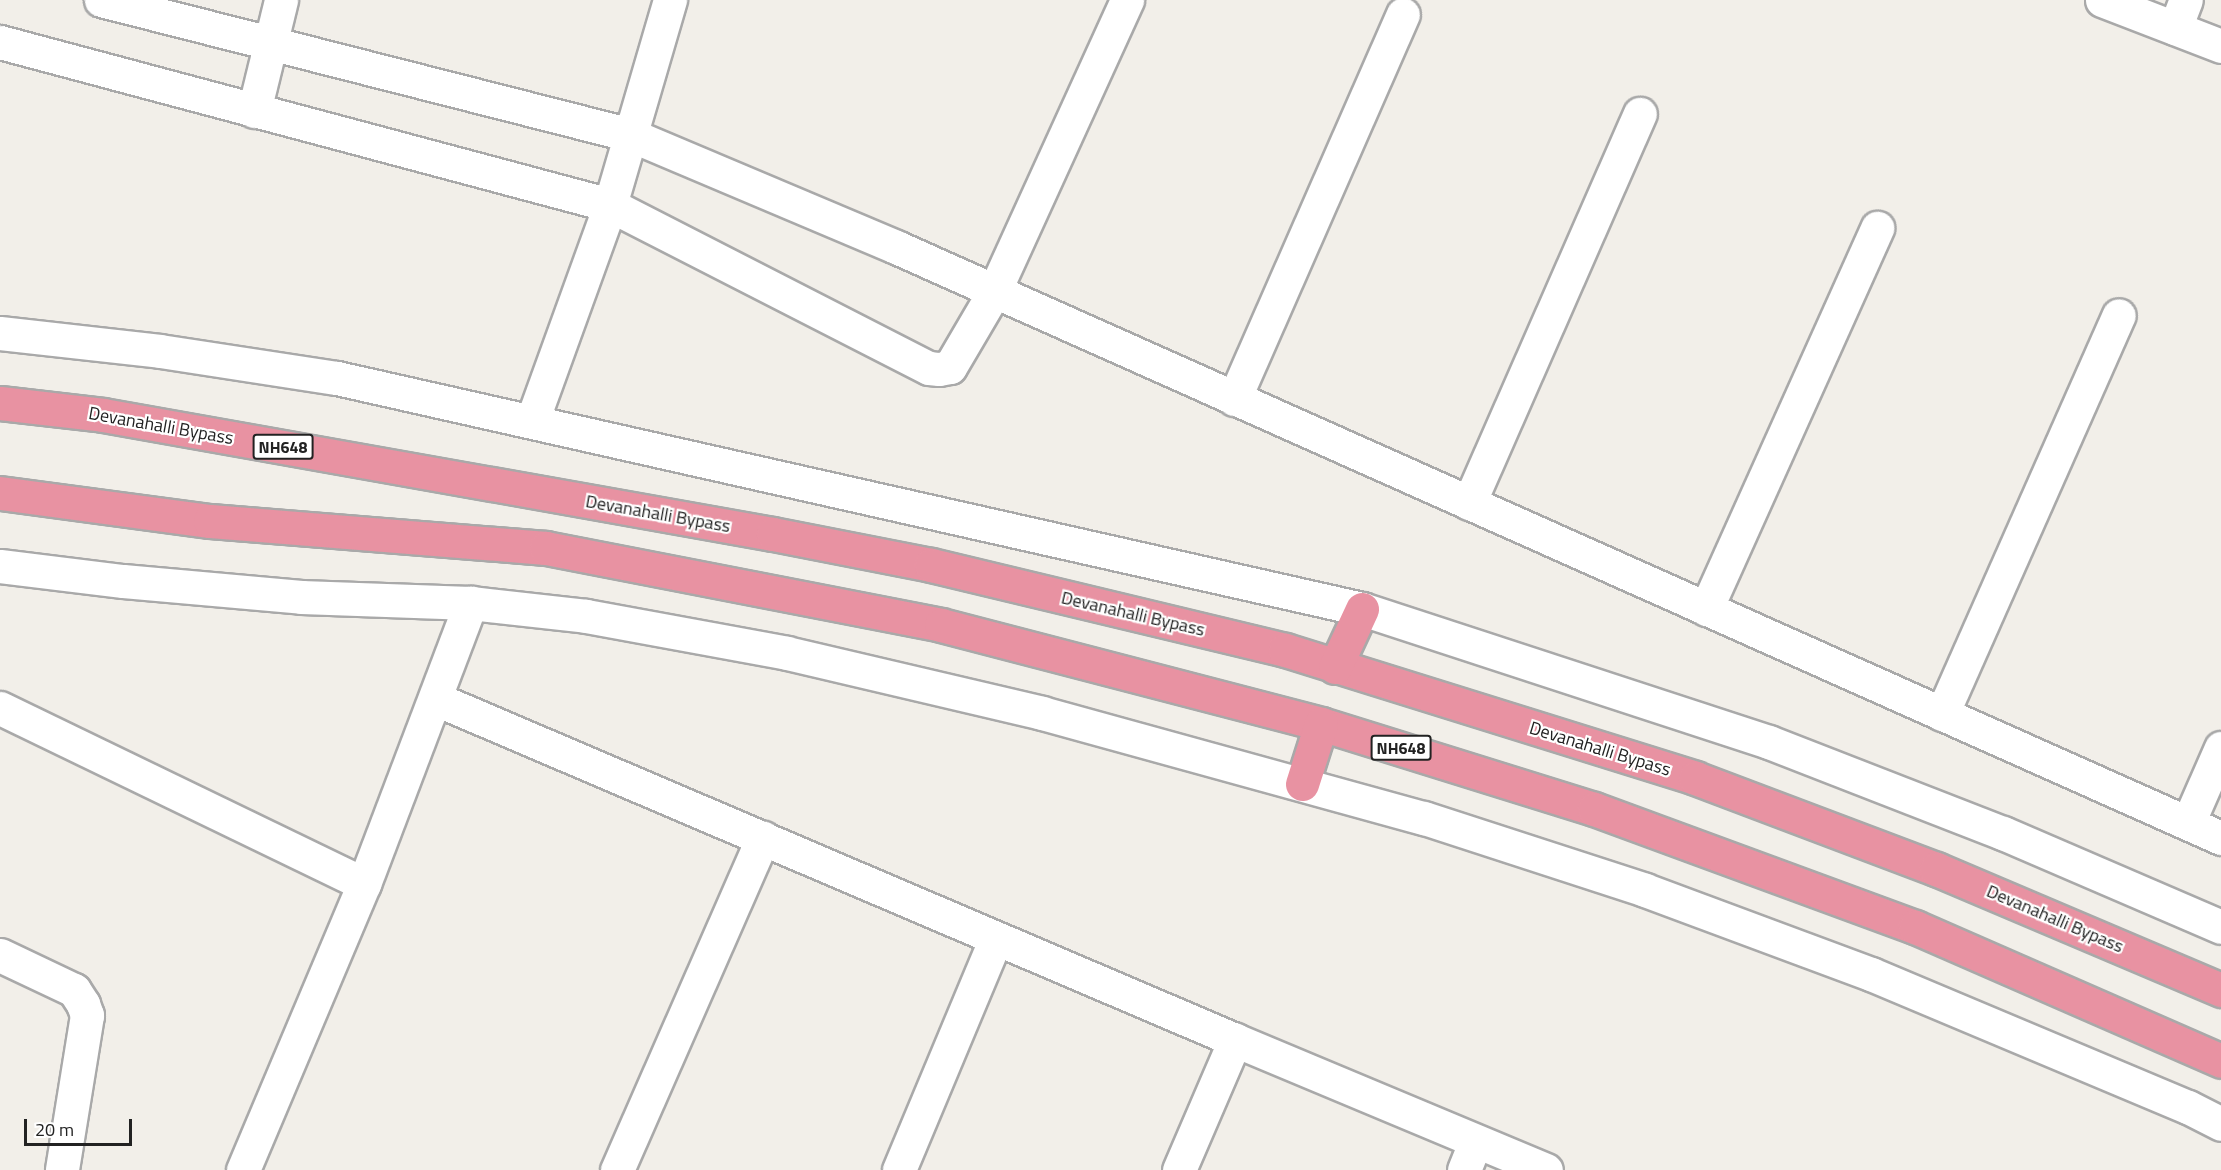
<!DOCTYPE html>
<style>
body{margin:0}
#map{position:relative;width:2221px;height:1170px;overflow:hidden;background:#f2efe9;font-family:"Titillium Web",sans-serif}
div>[style]{position:absolute}
.roads{filter:drop-shadow(2px 0 #a9a9a9) drop-shadow(-2px 0 #a9a9a9) drop-shadow(0 2px #a9a9a9) drop-shadow(0 -2px #a9a9a9)}
.minor>*{height:33px;margin:-16.5px;padding:0 16.5px;transform-origin:16.5px;border-radius:16.5px;background:#fff}
.highway>*{height:33px;margin:-16.5px;padding:0 16.5px;transform-origin:16.5px;border-radius:16.5px;background:#e892a2}
span{translate:-50% -50%;white-space:nowrap;text-align:center;line-height:1.15;-webkit-text-stroke:4.5px #fff;paint-order:stroke}
.shield-label span{padding:2px 4px;background:#fff;border:2px solid;border-radius:4px;-webkit-text-stroke-width:0}
.shield-label{font-size:16px;color:#222;font-weight:700}
.street-label{font-size:18px;color:#222}
.scale{position:absolute;left:24px;top:1119px;width:108px;height:27px;box-sizing:border-box;border:3px solid #222;border-top:0;padding-left:8px;font-size:18px;line-height:21px;white-space:nowrap;color:#222;-webkit-text-stroke:4px #fff;paint-order:stroke}
</style>
<div id="map">
<div class="roads">
<div class="minor">
<div style="left:101px;top:0;width:547px;rotate:14.29deg"></div>
<div style="left:631px;top:135px;width:288px;rotate:22.9deg"></div>
<div style="left:896px;top:247px;width:1451px;rotate:24.04deg"></div>
<div style="left:2102px;top:0;width:128px;rotate:21.1deg"></div>
<div style="left:2175px;top:28px;width:30px;rotate:-69deg"></div>
<div style="left:0;top:42px;width:631px;rotate:14.96deg"></div>
<div style="left:610px;top:205px;width:358px;rotate:27.1deg"></div>
<div style="left:929px;top:368px;width:10px;rotate:6deg"></div>
<div style="left:939px;top:369px;width:11px;rotate:-10deg"></div>
<div style="left:950px;top:367px;width:87px;rotate:-59.6deg"></div>
<div style="left:994px;top:292px;width:321px;rotate:-65.5deg"></div>
<div style="left:254px;top:111px;width:114px;rotate:-76.3deg"></div>
<div style="left:0;top:333px;width:161px;rotate:6.4deg"></div>
<div style="left:160px;top:351px;width:179px;rotate:8.7deg"></div>
<div style="left:337px;top:378px;width:1051px;rotate:12.7deg"></div>
<div style="left:1362px;top:609px;width:428px;rotate:18.1deg"></div>
<div style="left:1769px;top:742px;width:251px;rotate:21.3deg"></div>
<div style="left:2003px;top:833px;width:237px;rotate:23.3deg"></div>
<div style="left:1234px;top:399px;width:420px;rotate:-66.3deg"></div>
<div style="left:532px;top:421px;width:230px;rotate:-70.1deg"></div>
<div style="left:610px;top:205px;width:214px;rotate:-73.7deg"></div>
<div style="left:1469px;top:503px;width:425px;rotate:-66.3deg"></div>
<div style="left:0;top:566px;width:124px;rotate:7deg"></div>
<div style="left:123px;top:581px;width:179px;rotate:5.1deg"></div>
<div style="left:301px;top:597px;width:170px;rotate:2deg"></div>
<div style="left:471px;top:603px;width:116px;rotate:6.4deg"></div>
<div style="left:586px;top:616px;width:204px;rotate:10.4deg"></div>
<div style="left:787px;top:653px;width:262px;rotate:13.2deg"></div>
<div style="left:1042px;top:713px;width:396px;rotate:15.4deg"></div>
<div style="left:1424px;top:818px;width:232px;rotate:18deg"></div>
<div style="left:1645px;top:890px;width:241px;rotate:20.4deg"></div>
<div style="left:1871px;top:974px;width:344px;rotate:22.8deg"></div>
<div style="left:2188px;top:1107px;width:37px;rotate:27deg"></div>
<div style="left:1706px;top:609px;width:418px;rotate:-65.8deg"></div>
<div style="left:436px;top:699px;width:869px;rotate:23.11deg"></div>
<div style="left:1235px;top:1040px;width:337px;rotate:22.7deg"></div>
<div style="left:0;top:708px;width:404px;rotate:25.8deg"></div>
<div style="left:1942px;top:714px;width:436px;rotate:-66.1deg"></div>
<div style="left:2188px;top:823px;width:82px;rotate:-66.3deg"></div>
<div style="left:0;top:955px;width:82px;rotate:25.3deg"></div>
<div style="left:74px;top:990px;width:17px;rotate:57deg"></div>
<div style="left:83px;top:1004px;width:12px;rotate:70deg"></div>
<div style="left:87px;top:1015px;width:157px;rotate:99.2deg"></div>
<div style="left:243px;top:1170px;width:311px;rotate:-67.1deg"></div>
<div style="left:364px;top:884px;width:301px;rotate:-69.2deg"></div>
<div style="left:617px;top:1170px;width:363px;rotate:-66.3deg"></div>
<div style="left:899px;top:1170px;width:251px;rotate:-67.3deg"></div>
<div style="left:1179px;top:1170px;width:142px;rotate:-66.7deg"></div>
<div style="left:1464px;top:1170px;width:31px;rotate:-68deg"></div>
</div>
<div class="highway">
<div style="left:0;top:403px;width:104px;rotate:6.6deg"></div>
<div style="left:103px;top:415px;width:680px;rotate:10.07deg"></div>
<div style="left:773px;top:534px;width:161px;rotate:11.1deg"></div>
<div style="left:931px;top:565px;width:364px;rotate:13.5deg"></div>
<div style="left:1285px;top:650px;width:430px;rotate:17.3deg"></div>
<div style="left:1695px;top:778px;width:258px;rotate:20.7deg"></div>
<div style="left:1936px;top:869px;width:310px;rotate:23deg"></div>
<div style="left:0;top:493px;width:212px;rotate:7.6deg"></div>
<div style="left:210px;top:521px;width:337px;rotate:4.6deg"></div>
<div style="left:546px;top:548px;width:402px;rotate:11deg"></div>
<div style="left:941px;top:625px;width:393px;rotate:14.6deg"></div>
<div style="left:1321px;top:724px;width:286px;rotate:17.3deg"></div>
<div style="left:1594px;top:809px;width:342px;rotate:20.2deg"></div>
<div style="left:1915px;top:927px;width:334px;rotate:23.6deg"></div>
<div style="left:1335px;top:667px;width:64px;rotate:-65deg"></div>
<div style="left:1302px;top:784px;width:63px;rotate:-72.4deg"></div>
</div>
</div>
<div class="shield-label">
<span style="left:283px;top:447px">NH648</span>
<span style="left:1401px;top:748px">NH648</span>
</div>
<div class="street-label">
<span style="left:161px;top:426px;rotate:10deg">Devanahalli Bypass</span>
<span style="left:658px;top:514px;rotate:10deg">Devanahalli Bypass</span>
<span style="left:1133px;top:614px;rotate:13deg">Devanahalli Bypass</span>
<span style="left:1600px;top:749px;rotate:17deg">Devanahalli Bypass</span>
<span style="left:2055px;top:919px;rotate:23deg">Devanahalli Bypass</span>
</div>
<div class="scale">20 m</div>
</div>
